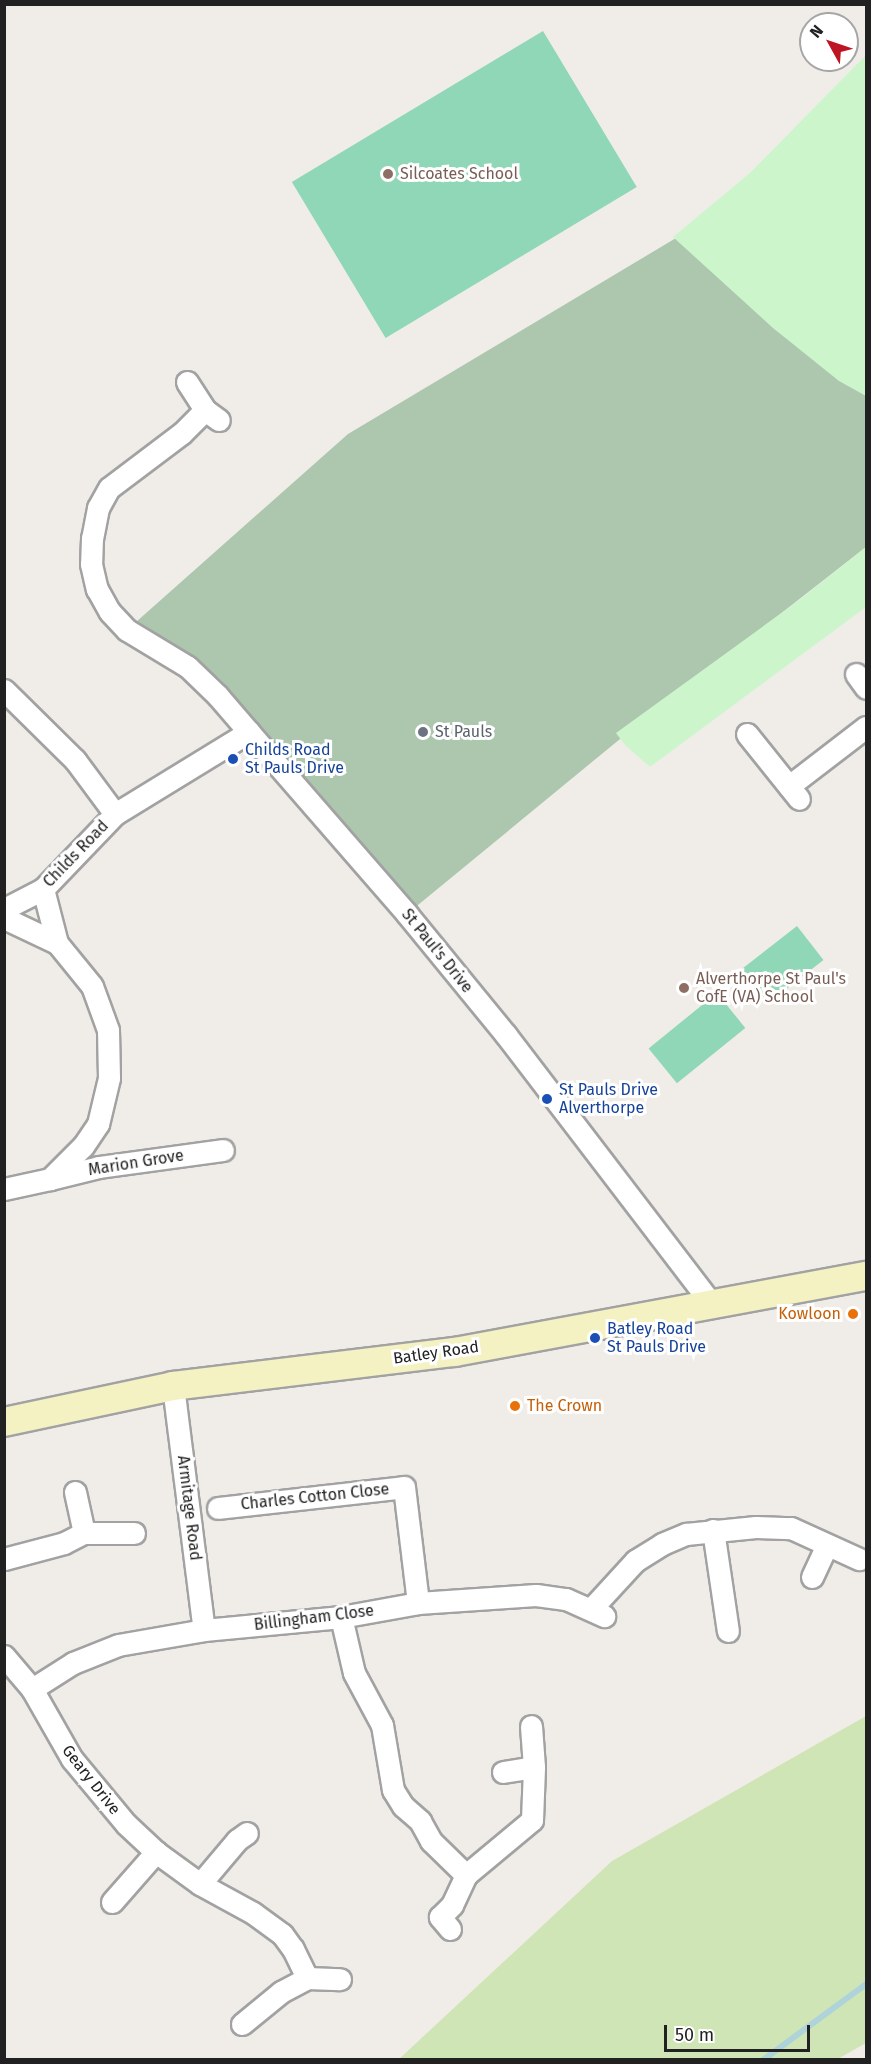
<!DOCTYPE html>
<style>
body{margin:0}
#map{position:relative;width:871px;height:2064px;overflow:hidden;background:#f0ede9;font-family:"Fira Sans",sans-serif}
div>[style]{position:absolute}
.grass>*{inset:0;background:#d0e5b5}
.cemetery>*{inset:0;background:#acc7ae}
.park>*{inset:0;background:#ccf5cc}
.pitch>*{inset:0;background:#8fd7b6;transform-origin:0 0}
.stream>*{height:6px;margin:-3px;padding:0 3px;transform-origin:3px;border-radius:3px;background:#aed3d9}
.roads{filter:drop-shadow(2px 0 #a2a2a2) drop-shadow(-2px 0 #a2a2a2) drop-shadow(0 2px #a2a2a2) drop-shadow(0 -2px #a2a2a2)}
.street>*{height:21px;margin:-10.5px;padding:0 10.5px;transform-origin:10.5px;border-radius:10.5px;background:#fff}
.secondary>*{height:28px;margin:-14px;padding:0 14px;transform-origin:14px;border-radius:14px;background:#f4f2c3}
.dots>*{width:16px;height:16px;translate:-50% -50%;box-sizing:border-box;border:3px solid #fff;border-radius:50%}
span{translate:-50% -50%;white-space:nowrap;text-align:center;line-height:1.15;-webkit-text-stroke:6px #fff;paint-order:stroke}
.education-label{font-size:16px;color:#785e54}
.left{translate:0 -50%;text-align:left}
.worship-label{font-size:16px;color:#5b616d}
.transit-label{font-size:16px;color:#164399}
.street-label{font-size:16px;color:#212121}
.food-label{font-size:16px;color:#c56008}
.right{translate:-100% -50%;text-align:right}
.frame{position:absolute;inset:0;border:6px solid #212121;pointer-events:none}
.north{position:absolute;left:799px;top:12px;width:60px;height:60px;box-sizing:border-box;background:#fff;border:2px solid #a6a6a6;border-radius:50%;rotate:310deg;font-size:16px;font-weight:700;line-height:24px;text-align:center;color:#212121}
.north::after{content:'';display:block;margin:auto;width:21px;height:27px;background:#bd1522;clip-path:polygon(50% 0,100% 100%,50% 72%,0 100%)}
.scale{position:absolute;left:664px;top:2025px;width:146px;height:27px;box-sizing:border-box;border:3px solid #212121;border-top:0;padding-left:8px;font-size:18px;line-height:21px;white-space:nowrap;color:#212121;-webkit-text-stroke:4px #fff;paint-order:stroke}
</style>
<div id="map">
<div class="grass">
<div style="clip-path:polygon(866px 1716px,866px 2043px,836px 2060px,399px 2059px,612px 1861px)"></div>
</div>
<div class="cemetery">
<div style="clip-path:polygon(676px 238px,866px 394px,866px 547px,620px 739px,407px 914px,218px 696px,127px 630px,348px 434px)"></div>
</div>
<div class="park">
<div style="clip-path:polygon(866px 55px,866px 396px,839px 381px,773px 328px,673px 237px,751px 172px)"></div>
<div style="clip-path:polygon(866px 547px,866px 607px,650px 767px,625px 745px,616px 733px,798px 601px)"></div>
</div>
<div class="pitch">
<div style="left:543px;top:31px;width:182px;height:293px;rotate:59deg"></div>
<div style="left:797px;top:926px;width:43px;height:70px;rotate:52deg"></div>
<div style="left:717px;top:993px;width:45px;height:88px;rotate:51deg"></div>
</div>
<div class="stream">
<div style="left:763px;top:2060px;width:128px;rotate:-36.4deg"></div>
</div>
<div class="roads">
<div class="street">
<div style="left:187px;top:382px;width:33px;rotate:57deg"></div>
<div style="left:205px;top:410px;width:17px;rotate:36deg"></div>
<div style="left:205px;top:410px;width:33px;rotate:135deg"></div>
<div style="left:182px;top:433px;width:91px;rotate:143deg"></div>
<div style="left:109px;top:488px;width:23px;rotate:119deg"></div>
<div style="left:98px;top:508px;width:31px;rotate:101deg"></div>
<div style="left:92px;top:538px;width:26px;rotate:92deg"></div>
<div style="left:91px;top:564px;width:26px;rotate:77deg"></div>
<div style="left:97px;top:589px;width:26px;rotate:61deg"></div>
<div style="left:110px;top:612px;width:25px;rotate:47deg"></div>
<div style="left:127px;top:630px;width:71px;rotate:31.2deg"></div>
<div style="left:188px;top:667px;width:42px;rotate:44deg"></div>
<div style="left:218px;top:696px;width:48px;rotate:49.3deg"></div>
<div style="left:856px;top:674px;width:17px;rotate:54deg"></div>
<div style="left:4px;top:690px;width:100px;rotate:44.6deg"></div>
<div style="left:75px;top:760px;width:67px;rotate:53.5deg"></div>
<div style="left:747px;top:734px;width:83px;rotate:51.3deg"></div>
<div style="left:789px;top:786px;width:97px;rotate:-37.5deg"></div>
<div style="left:43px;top:889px;width:56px;rotate:75.5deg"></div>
<div style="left:4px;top:909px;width:44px;rotate:-27.1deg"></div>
<div style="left:43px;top:889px;width:104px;rotate:-46.2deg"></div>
<div style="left:115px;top:814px;width:157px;rotate:-31.5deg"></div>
<div style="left:249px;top:732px;width:241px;rotate:49deg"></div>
<div style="left:407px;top:914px;width:156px;rotate:50.7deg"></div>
<div style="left:506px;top:1035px;width:339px;rotate:52.6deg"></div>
<div style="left:4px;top:918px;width:59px;rotate:25.3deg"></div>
<div style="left:57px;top:943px;width:55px;rotate:50.9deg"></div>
<div style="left:92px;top:986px;width:47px;rotate:70deg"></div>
<div style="left:108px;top:1030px;width:48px;rotate:88.8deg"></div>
<div style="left:109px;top:1078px;width:47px;rotate:103.4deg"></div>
<div style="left:98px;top:1124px;width:27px;rotate:124deg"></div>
<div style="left:83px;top:1146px;width:47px;rotate:135deg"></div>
<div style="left:50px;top:1179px;width:47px;rotate:167.7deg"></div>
<div style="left:50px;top:1179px;width:50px;rotate:-13.8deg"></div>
<div style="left:99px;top:1167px;width:125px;rotate:-7.8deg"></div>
<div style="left:173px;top:1386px;width:246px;rotate:82.8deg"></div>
<div style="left:75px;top:1492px;width:42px;rotate:77.6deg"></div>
<div style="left:218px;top:1508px;width:187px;rotate:-6.4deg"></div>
<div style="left:404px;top:1487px;width:117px;rotate:83.1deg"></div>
<div style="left:713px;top:1530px;width:102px;rotate:81.6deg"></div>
<div style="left:4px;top:1559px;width:62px;rotate:-14.9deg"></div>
<div style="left:64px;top:1543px;width:22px;rotate:-27deg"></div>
<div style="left:84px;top:1533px;width:50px"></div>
<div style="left:812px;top:1577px;width:35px;rotate:-65deg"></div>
<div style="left:592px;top:1608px;width:64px;rotate:-47.5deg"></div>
<div style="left:635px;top:1561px;width:32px;rotate:-32deg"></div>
<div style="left:662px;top:1544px;width:26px;rotate:-23deg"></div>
<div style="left:686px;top:1534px;width:70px;rotate:-5.7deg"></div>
<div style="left:756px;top:1527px;width:35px;rotate:2deg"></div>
<div style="left:791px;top:1528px;width:75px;rotate:24.5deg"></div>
<div style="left:341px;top:1617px;width:57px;rotate:76.9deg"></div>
<div style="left:354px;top:1673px;width:59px;rotate:61.7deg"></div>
<div style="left:382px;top:1725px;width:66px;rotate:80.4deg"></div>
<div style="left:393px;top:1790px;width:19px;rotate:58deg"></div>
<div style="left:403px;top:1806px;width:23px;rotate:41deg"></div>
<div style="left:420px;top:1821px;width:23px;rotate:61deg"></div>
<div style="left:431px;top:1841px;width:49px;rotate:44.2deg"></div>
<div style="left:4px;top:1656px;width:43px;rotate:49.7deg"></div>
<div style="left:32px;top:1689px;width:81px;rotate:60.3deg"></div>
<div style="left:72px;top:1759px;width:85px;rotate:50.3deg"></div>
<div style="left:126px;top:1824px;width:41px;rotate:43deg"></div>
<div style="left:156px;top:1852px;width:54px;rotate:36deg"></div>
<div style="left:200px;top:1884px;width:60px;rotate:28.7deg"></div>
<div style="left:253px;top:1913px;width:36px;rotate:36deg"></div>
<div style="left:282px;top:1934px;width:19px;rotate:54deg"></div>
<div style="left:293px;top:1949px;width:32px;rotate:64deg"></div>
<div style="left:32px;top:1689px;width:49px;rotate:-32.4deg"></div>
<div style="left:73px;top:1663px;width:48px;rotate:-21.8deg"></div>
<div style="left:118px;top:1645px;width:87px;rotate:-9.9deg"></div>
<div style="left:204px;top:1630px;width:138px;rotate:-5.4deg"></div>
<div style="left:341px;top:1617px;width:78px;rotate:-10.3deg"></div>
<div style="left:418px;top:1603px;width:118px;rotate:-3.9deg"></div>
<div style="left:536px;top:1595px;width:30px;rotate:8deg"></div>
<div style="left:566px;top:1599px;width:42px;rotate:24.1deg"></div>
<div style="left:503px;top:1772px;width:31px;rotate:-9deg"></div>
<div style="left:200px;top:1884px;width:57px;rotate:-49.9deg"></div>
<div style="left:237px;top:1840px;width:12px;rotate:-35deg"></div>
<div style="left:112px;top:1902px;width:67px;rotate:-48.7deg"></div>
<div style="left:450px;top:1929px;width:16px;rotate:-130deg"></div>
<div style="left:440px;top:1917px;width:17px;rotate:-45deg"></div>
<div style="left:452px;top:1905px;width:33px;rotate:-65deg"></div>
<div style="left:466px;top:1875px;width:86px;rotate:-39.8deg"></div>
<div style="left:532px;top:1820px;width:53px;rotate:-87.8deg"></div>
<div style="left:534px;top:1767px;width:41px;rotate:-94.2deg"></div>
<div style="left:242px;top:2024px;width:50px;rotate:-39.4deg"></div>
<div style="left:281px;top:1992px;width:30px;rotate:-28deg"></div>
<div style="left:307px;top:1978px;width:33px;rotate:2deg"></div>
</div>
<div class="secondary">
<div style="left:4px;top:1422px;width:173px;rotate:-12deg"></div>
<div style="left:173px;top:1386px;width:284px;rotate:-6.9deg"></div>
<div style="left:455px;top:1352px;width:418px;rotate:-10.5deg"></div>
</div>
</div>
<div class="dots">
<div style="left:388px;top:174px;background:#8d6e63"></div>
<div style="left:423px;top:732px;background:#6b7280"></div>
<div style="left:233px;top:759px;background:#1a4fb4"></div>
<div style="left:684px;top:988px;background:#8d6e63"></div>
<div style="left:547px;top:1099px;background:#1a4fb4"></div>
<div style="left:853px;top:1314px;background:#e8710a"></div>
<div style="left:595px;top:1338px;background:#1a4fb4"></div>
<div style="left:515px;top:1406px;background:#e8710a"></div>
</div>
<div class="education-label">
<span class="left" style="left:400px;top:174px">Silcoates School</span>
<span class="left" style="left:696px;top:988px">Alverthorpe St Paul's<br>CofE (VA) School</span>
</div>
<div class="worship-label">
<span class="left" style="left:435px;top:732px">St Pauls</span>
</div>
<div class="transit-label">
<span class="left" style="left:245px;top:759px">Childs Road<br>St Pauls Drive</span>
<span class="left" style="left:559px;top:1099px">St Pauls Drive<br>Alverthorpe</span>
<span class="left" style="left:607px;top:1338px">Batley Road<br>St Pauls Drive</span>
</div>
<div class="street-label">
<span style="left:76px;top:854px;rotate:-46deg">Childs Road</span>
<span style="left:437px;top:951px;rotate:51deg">St Paul's Drive</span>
<span style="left:136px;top:1163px;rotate:-9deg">Marion Grove</span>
<span style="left:436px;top:1353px;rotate:-8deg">Batley Road</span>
<span style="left:315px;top:1497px;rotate:-6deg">Charles Cotton Close</span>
<span style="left:189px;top:1508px;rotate:83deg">Armitage Road</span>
<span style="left:314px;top:1618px;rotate:-7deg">Billingham Close</span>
<span style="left:91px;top:1780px;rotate:52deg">Geary Drive</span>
</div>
<div class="food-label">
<span class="right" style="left:841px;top:1314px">Kowloon</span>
<span class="left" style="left:527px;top:1406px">The Crown</span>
</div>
<div class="frame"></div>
<div class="north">N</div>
<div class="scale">50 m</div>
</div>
